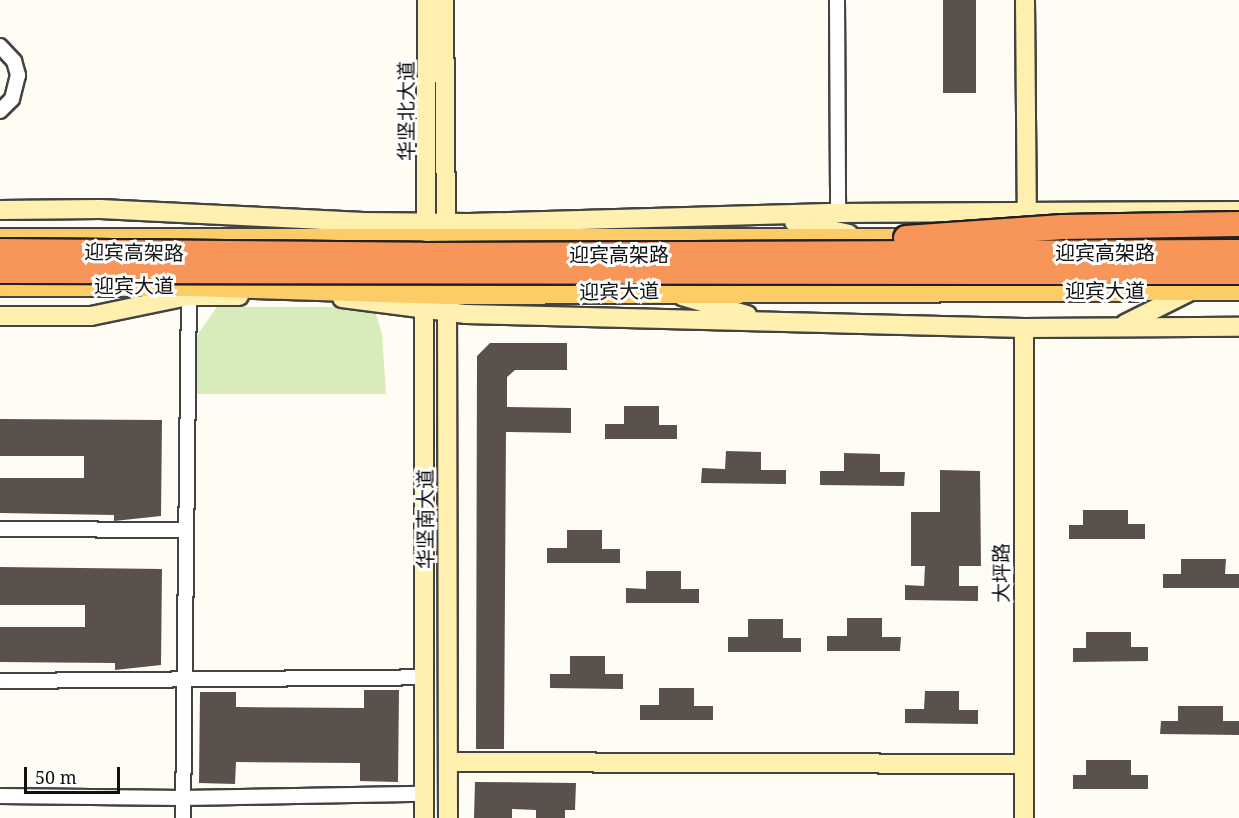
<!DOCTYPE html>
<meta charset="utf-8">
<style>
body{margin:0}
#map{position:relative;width:1239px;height:818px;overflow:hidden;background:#fffcf4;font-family:"Noto Serif","Noto Sans SC",serif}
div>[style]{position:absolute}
.green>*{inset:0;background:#d8ecbb}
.building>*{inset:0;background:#5a504c;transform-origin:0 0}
.roads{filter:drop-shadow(2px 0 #434343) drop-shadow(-2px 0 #434343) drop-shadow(0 2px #434343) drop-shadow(0 -2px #434343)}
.street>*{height:14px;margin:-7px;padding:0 7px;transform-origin:7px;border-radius:7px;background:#fff}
.secondary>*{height:18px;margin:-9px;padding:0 9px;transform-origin:9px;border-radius:9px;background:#fff0af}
.primary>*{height:21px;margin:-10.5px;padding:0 10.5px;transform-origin:10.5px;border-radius:10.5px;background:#fccd67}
.bridges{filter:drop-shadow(2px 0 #212121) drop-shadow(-2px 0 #212121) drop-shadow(0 2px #212121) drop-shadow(0 -2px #212121)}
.highway-bridge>*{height:24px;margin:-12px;padding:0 12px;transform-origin:12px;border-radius:12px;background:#f89659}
span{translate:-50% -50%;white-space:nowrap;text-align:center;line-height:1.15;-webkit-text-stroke:6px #fff;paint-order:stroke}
.street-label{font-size:20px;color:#101010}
.scale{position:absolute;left:24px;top:767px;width:96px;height:27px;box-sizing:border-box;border:3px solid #101010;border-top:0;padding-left:8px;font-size:18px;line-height:21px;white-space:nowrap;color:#101010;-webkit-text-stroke:4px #fff;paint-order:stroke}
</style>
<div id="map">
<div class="green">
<div style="clip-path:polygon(217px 307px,356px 307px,376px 314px,382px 334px,386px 394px,193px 394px,196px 337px)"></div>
</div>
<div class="building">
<div style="left:943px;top:0;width:33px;height:93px"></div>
<div style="clip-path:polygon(490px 343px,567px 343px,567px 370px,515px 370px,507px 377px,507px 407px,571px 408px,571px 433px,506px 432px,504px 749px,476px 749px,477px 356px)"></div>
<div style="clip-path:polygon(624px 406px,659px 406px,659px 425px,677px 425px,677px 439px,605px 439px,605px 424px,624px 424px)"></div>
<div style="clip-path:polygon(0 419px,162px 420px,161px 516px,114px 521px,114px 515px,0 513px,0 478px,84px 478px,84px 456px,0 456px)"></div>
<div style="clip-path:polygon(726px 451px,761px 452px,761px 470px,786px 470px,786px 484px,701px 483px,702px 468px,725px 469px)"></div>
<div style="clip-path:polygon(844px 453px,880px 454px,880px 472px,905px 472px,904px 486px,820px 485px,820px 471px,844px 471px)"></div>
<div style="clip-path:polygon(940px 470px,980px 471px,981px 566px,959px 566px,959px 586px,978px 586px,978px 601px,905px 600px,905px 585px,924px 586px,925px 566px,911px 566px,911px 512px,940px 512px)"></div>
<div style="clip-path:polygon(1083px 510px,1128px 510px,1128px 524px,1145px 524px,1145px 539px,1069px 539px,1069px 525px,1083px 525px)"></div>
<div style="clip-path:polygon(567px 530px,602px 530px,602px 549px,620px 549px,620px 563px,547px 563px,547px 548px,567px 548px)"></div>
<div style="clip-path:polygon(1181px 559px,1226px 559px,1225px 574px,1239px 574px,1239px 588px,1163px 588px,1163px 574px,1181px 574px)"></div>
<div style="clip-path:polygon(0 567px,162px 569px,161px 665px,115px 670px,115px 663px,0 662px,0 627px,85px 627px,85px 605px,0 605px)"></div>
<div style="clip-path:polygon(646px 571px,681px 571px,681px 589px,699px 589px,699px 603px,626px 603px,626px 588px,646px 589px)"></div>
<div style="clip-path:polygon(847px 618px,882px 618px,882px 637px,901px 637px,900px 651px,827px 651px,827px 636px,847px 636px)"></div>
<div style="clip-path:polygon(748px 619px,783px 619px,783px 638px,801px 638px,801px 652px,728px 652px,728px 637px,748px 637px)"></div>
<div style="clip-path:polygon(1086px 632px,1131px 632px,1131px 647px,1148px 647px,1148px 661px,1073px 662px,1073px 648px,1086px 648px)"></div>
<div style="clip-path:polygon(570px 656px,605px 656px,605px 674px,623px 674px,623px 689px,550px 688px,550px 674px,570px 674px)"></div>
<div style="clip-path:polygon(659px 688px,694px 688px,694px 706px,713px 706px,713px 720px,640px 720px,640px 705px,659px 705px)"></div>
<div style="clip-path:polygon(364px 690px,399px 690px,398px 782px,360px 781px,360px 763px,236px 762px,235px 784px,199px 783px,200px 692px,236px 692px,236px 707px,364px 708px)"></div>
<div style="clip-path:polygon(925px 691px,959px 691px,959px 710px,978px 710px,978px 724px,905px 723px,905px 709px,924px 709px)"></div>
<div style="clip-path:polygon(1178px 706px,1223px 706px,1223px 721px,1239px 721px,1239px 735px,1160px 734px,1161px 721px,1178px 721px)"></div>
<div style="clip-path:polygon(1086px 760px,1131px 760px,1131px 775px,1148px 775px,1148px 789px,1073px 789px,1073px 775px,1086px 775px)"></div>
<div style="clip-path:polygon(475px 782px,576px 783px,575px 810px,565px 810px,565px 818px,536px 818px,536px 810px,512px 809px,512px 818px,474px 818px)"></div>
</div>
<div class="roads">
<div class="street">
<div style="left:837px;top:0;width:213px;rotate:89.7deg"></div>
<div style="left:0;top:46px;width:21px;rotate:47deg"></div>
<div style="left:14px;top:61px;width:15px;rotate:74deg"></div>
<div style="left:18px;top:75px;width:25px;rotate:104deg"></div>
<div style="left:12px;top:99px;width:17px;rotate:135deg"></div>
<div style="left:0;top:529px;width:186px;rotate:0.3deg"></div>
<div style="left:0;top:681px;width:424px;rotate:-0.5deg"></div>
<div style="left:0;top:796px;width:183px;rotate:0.6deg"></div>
<div style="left:183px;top:798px;width:241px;rotate:-1deg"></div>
<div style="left:183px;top:818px;width:531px;rotate:-89.35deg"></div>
</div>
<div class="secondary">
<div style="left:444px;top:0;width:231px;rotate:89.5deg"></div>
<div style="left:1025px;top:0;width:212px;rotate:89.5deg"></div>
<div style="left:0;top:210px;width:100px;rotate:-0.6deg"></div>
<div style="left:100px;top:209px;width:264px;rotate:2.8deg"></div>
<div style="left:364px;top:222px;width:105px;rotate:0.5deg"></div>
<div style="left:469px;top:223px;width:369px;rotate:-1.6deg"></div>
<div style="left:838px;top:213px;width:401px;rotate:-0.3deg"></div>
<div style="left:794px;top:222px;width:56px;rotate:12.3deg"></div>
<div style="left:426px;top:231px;width:231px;rotate:-89.8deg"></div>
<div style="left:682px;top:296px;width:68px;rotate:16.3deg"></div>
<div style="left:342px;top:298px;width:125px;rotate:7.4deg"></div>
<div style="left:466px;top:314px;width:558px;rotate:1.44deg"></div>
<div style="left:1024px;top:328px;width:215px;rotate:-0.3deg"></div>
<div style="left:424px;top:298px;width:520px;rotate:90deg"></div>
<div style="left:447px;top:301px;width:517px;rotate:89.89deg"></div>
<div style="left:0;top:316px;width:91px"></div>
<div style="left:91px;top:316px;width:99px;rotate:-11.7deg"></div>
<div style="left:188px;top:296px;width:51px"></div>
<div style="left:1125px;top:324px;width:76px;rotate:-26.6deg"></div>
<div style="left:1024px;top:328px;width:490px;rotate:90deg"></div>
<div style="left:448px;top:762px;width:576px;rotate:0.2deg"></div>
</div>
<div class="primary">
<div style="left:0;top:239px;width:923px"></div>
<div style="left:1057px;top:239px;width:182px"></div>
<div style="left:0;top:285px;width:189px"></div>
<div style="left:189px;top:285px;width:258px;rotate:1.8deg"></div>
<div style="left:447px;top:293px;width:792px;rotate:-0.29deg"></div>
</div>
</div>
<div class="bridges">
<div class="highway-bridge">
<div style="left:906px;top:238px;width:157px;rotate:-4deg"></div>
<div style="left:1063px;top:227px;width:176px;rotate:-1deg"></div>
<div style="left:0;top:251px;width:422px;rotate:0.5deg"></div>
<div style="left:422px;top:255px;width:817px;rotate:-0.21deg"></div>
<div style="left:0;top:271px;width:1239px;rotate:0.05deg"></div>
</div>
</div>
<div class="street-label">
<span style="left:406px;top:111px;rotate:-90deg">华坚北大道</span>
<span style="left:134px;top:252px;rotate:1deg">迎宾高架路</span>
<span style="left:1105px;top:252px">迎宾高架路</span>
<span style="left:619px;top:254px">迎宾高架路</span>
<span style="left:134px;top:285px">迎宾大道</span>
<span style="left:1105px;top:290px">迎宾大道</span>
<span style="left:619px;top:291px;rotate:-1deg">迎宾大道</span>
<span style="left:425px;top:519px;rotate:-90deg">华坚南大道</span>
<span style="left:1001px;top:573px;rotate:-90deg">大坪路</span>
</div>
<div class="scale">50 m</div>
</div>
